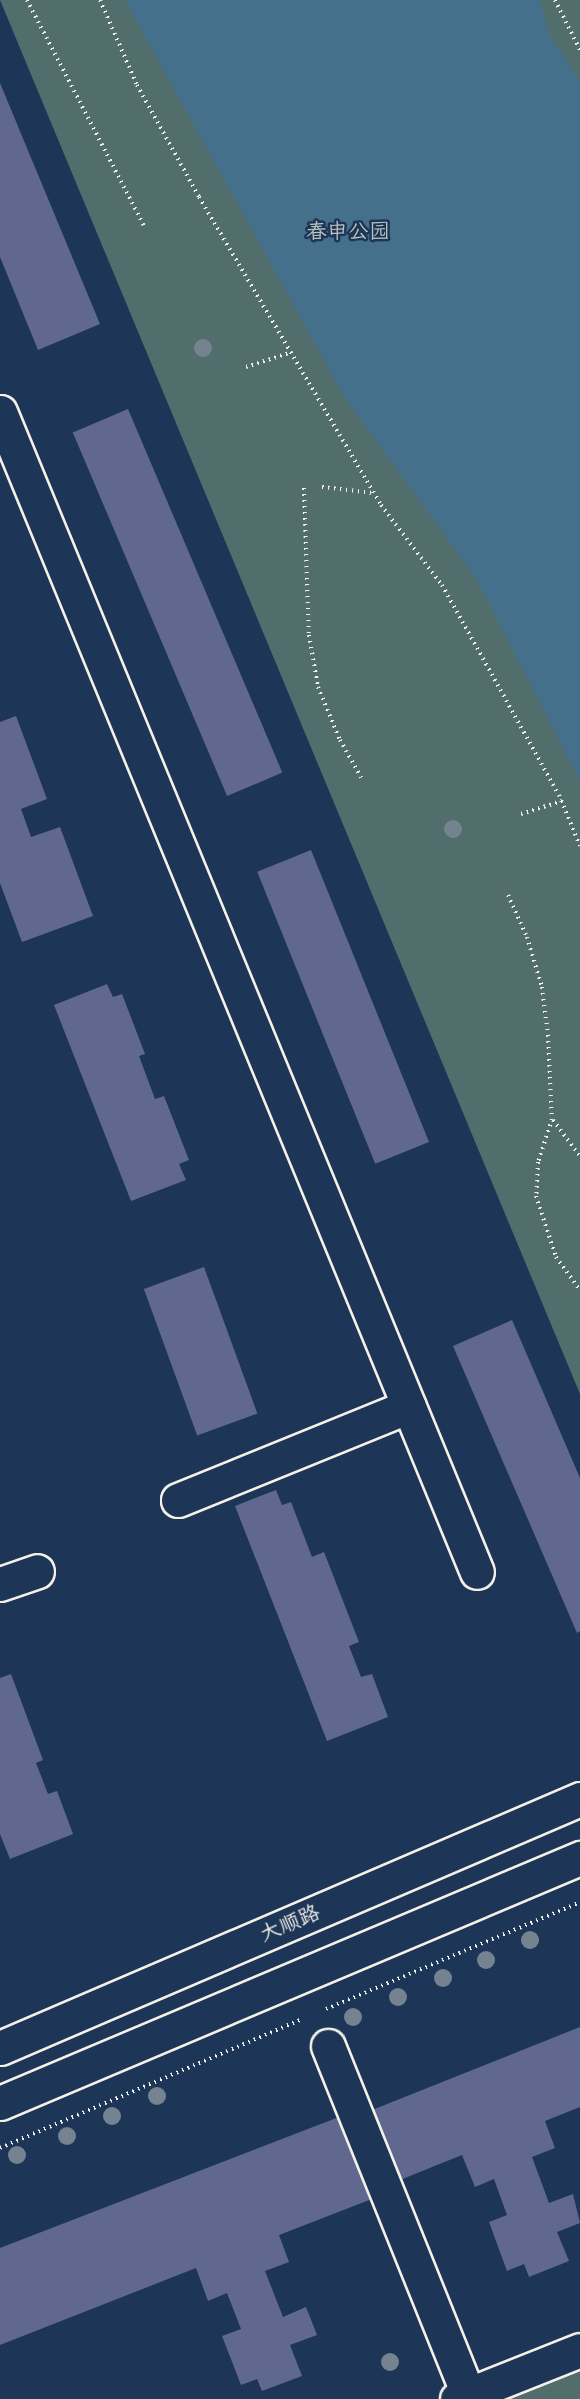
<!DOCTYPE html>
<meta charset="utf-8">
<style>
body{margin:0}
#map{position:relative;width:580px;height:2399px;overflow:hidden;background:#1d3557;font-family:"Balsamiq Sans","LXGW WenKai TC",sans-serif}
div>[style]{position:absolute}
.green>*{inset:0;background:#516e6d}
.water>*{inset:0;background:#45708c}
.building>*{inset:0;background:#60688f;transform-origin:0 0}
.path>*{height:4px;margin-top:-2px;transform-origin:0;background:repeating-linear-gradient(90deg,#f4f1e8 0 1.5px,transparent 0 6px)}
.roads{filter:drop-shadow(2px 0 #f4f1e8) drop-shadow(-2px 0 #f4f1e8) drop-shadow(0 2px #f4f1e8) drop-shadow(0 -2px #f4f1e8)}
.minor>*{height:33px;margin:-16.5px;padding:0 16.5px;transform-origin:16.5px;border-radius:16.5px;background:#1d3557}
.trees>*{width:18px;height:18px;margin:-9px;border-radius:50%;background:#74838f}
span{translate:-50% -50%;white-space:nowrap;text-align:center;line-height:1.15;-webkit-text-stroke:5px #1d3557;paint-order:stroke}
.park-label{font-size:21px;color:#bbc3bd}
.street-label{font-size:21px;color:#f4f1e8}
</style>
<div id="map">
<div class="green">
<div style="clip-path:polygon(0 0,580px 0,580px 1394px)"></div>
<div style="clip-path:polygon(580px 2367px,580px 2399px,498px 2399px)"></div>
</div>
<div class="water">
<div style="clip-path:polygon(125px 0,540px 0,549px 34px,580px 81px,580px 781px,476px 578px,345px 398px)"></div>
</div>
<div class="building">
<div style="clip-path:polygon(0 83px,100px 324px,38px 350px,0 257px)"></div>
<div style="left:128px;top:409px;width:395px;height:60px;rotate:67deg"></div>
<div style="clip-path:polygon(16px 716px,47px 799px,21px 809px,31px 837px,60px 827px,93px 916px,22px 942px,0 883px,0 722px)"></div>
<div style="left:311px;top:850px;width:315px;height:58px;rotate:68deg"></div>
<div style="clip-path:polygon(107px 984px,113px 997px,122px 994px,145px 1054px,139px 1056px,155px 1099px,164px 1096px,189px 1160px,179px 1164px,186px 1180px,131px 1201px,54px 1005px)"></div>
<div style="left:204px;top:1267px;width:156px;height:64px;rotate:70deg"></div>
<div style="clip-path:polygon(512px 1320px,580px 1478px,580px 1631px,577px 1633px,453px 1346px)"></div>
<div style="clip-path:polygon(276px 1490px,282px 1505px,291px 1502px,312px 1557px,324px 1552px,359px 1642px,349px 1646px,361px 1677px,372px 1674px,388px 1717px,327px 1741px,235px 1506px)"></div>
<div style="clip-path:polygon(11px 1674px,43px 1760px,36px 1763px,48px 1794px,57px 1791px,73px 1834px,10px 1859px,0 1834px,0 1678px)"></div>
<div style="clip-path:polygon(580px 2027px,580px 2107px,545px 2121px,555px 2148px,532px 2157px,549px 2203px,573px 2194px,580px 2223px,557px 2232px,569px 2261px,529px 2277px,524px 2264px,507px 2271px,489px 2222px,507px 2215px,494px 2179px,475px 2187px,462px 2155px,395px 2182px,367px 2112px)"></div>
<div style="clip-path:polygon(339px 2117px,372px 2199px,279px 2235px,289px 2262px,265px 2271px,283px 2317px,306px 2307px,317px 2335px,290px 2345px,302px 2376px,262px 2391px,257px 2379px,241px 2385px,222px 2336px,241px 2329px,227px 2293px,208px 2301px,196px 2268px,0 2345px,0 2248px)"></div>
</div>
<div class="path">
<div style="left:27px;top:0;width:257px;rotate:62.6deg"></div>
<div style="left:100px;top:0;width:93px;rotate:66.5deg"></div>
<div style="left:137px;top:85px;width:128px;rotate:61deg"></div>
<div style="left:199px;top:197px;width:358px;rotate:59.4deg"></div>
<div style="left:381px;top:505px;width:101px;rotate:52.7deg"></div>
<div style="left:442px;top:585px;width:240px;rotate:60.9deg"></div>
<div style="left:559px;top:795px;width:55px;rotate:67.6deg"></div>
<div style="left:555px;top:0;width:56px;rotate:63.4deg"></div>
<div style="left:246px;top:367px;width:45px;rotate:-18deg"></div>
<div style="left:322px;top:487px;width:52px;rotate:6.6deg"></div>
<div style="left:304px;top:488px;width:147px;rotate:88.1deg"></div>
<div style="left:309px;top:635px;width:53px;rotate:80.2deg"></div>
<div style="left:318px;top:687px;width:57px;rotate:67.5deg"></div>
<div style="left:340px;top:740px;width:43px;rotate:60.4deg"></div>
<div style="left:521px;top:814px;width:43px;rotate:-17.6deg"></div>
<div style="left:508px;top:895px;width:46px;rotate:65.7deg"></div>
<div style="left:527px;top:937px;width:52px;rotate:73.3deg"></div>
<div style="left:542px;top:987px;width:48px;rotate:82.9deg"></div>
<div style="left:548px;top:1035px;width:84px;rotate:87.3deg"></div>
<div style="left:552px;top:1119px;width:45px;rotate:108deg"></div>
<div style="left:538px;top:1162px;width:34px;rotate:93deg"></div>
<div style="left:536px;top:1196px;width:64px;rotate:71.8deg"></div>
<div style="left:556px;top:1257px;width:41px;rotate:54deg"></div>
<div style="left:553px;top:1120px;width:45px;rotate:53.1deg"></div>
<div style="left:326px;top:2009px;width:276px;rotate:-22.8deg"></div>
<div style="left:0;top:2148px;width:329px;rotate:-23.1deg"></div>
</div>
<div class="roads">
<div class="minor">
<div style="left:0;top:412px;width:1254px;rotate:67.65deg"></div>
<div style="left:178px;top:1500px;width:249px;rotate:-22.1deg"></div>
<div style="left:0;top:1584px;width:39px;rotate:-19deg"></div>
<div style="left:328px;top:2046px;width:376px;rotate:68.1deg"></div>
<div style="left:0;top:2048px;width:631px;rotate:-23.23deg"></div>
<div style="left:0;top:2103px;width:630px;rotate:-22.9deg"></div>
<div style="left:457px;top:2399px;width:132px;rotate:-21.7deg"></div>
</div>
</div>
<div class="trees">
<div style="left:203px;top:348px"></div>
<div style="left:453px;top:829px"></div>
<div style="left:530px;top:1940px"></div>
<div style="left:486px;top:1960px"></div>
<div style="left:443px;top:1978px"></div>
<div style="left:398px;top:1997px"></div>
<div style="left:353px;top:2017px"></div>
<div style="left:157px;top:2096px"></div>
<div style="left:112px;top:2116px"></div>
<div style="left:67px;top:2136px"></div>
<div style="left:17px;top:2155px"></div>
<div style="left:390px;top:2362px"></div>
</div>
<div class="park-label">
<span style="left:348px;top:232px">春申公园</span>
</div>
<div class="street-label">
<span style="left:290px;top:1924px;rotate:-23deg">大顺路</span>
</div>
</div>
